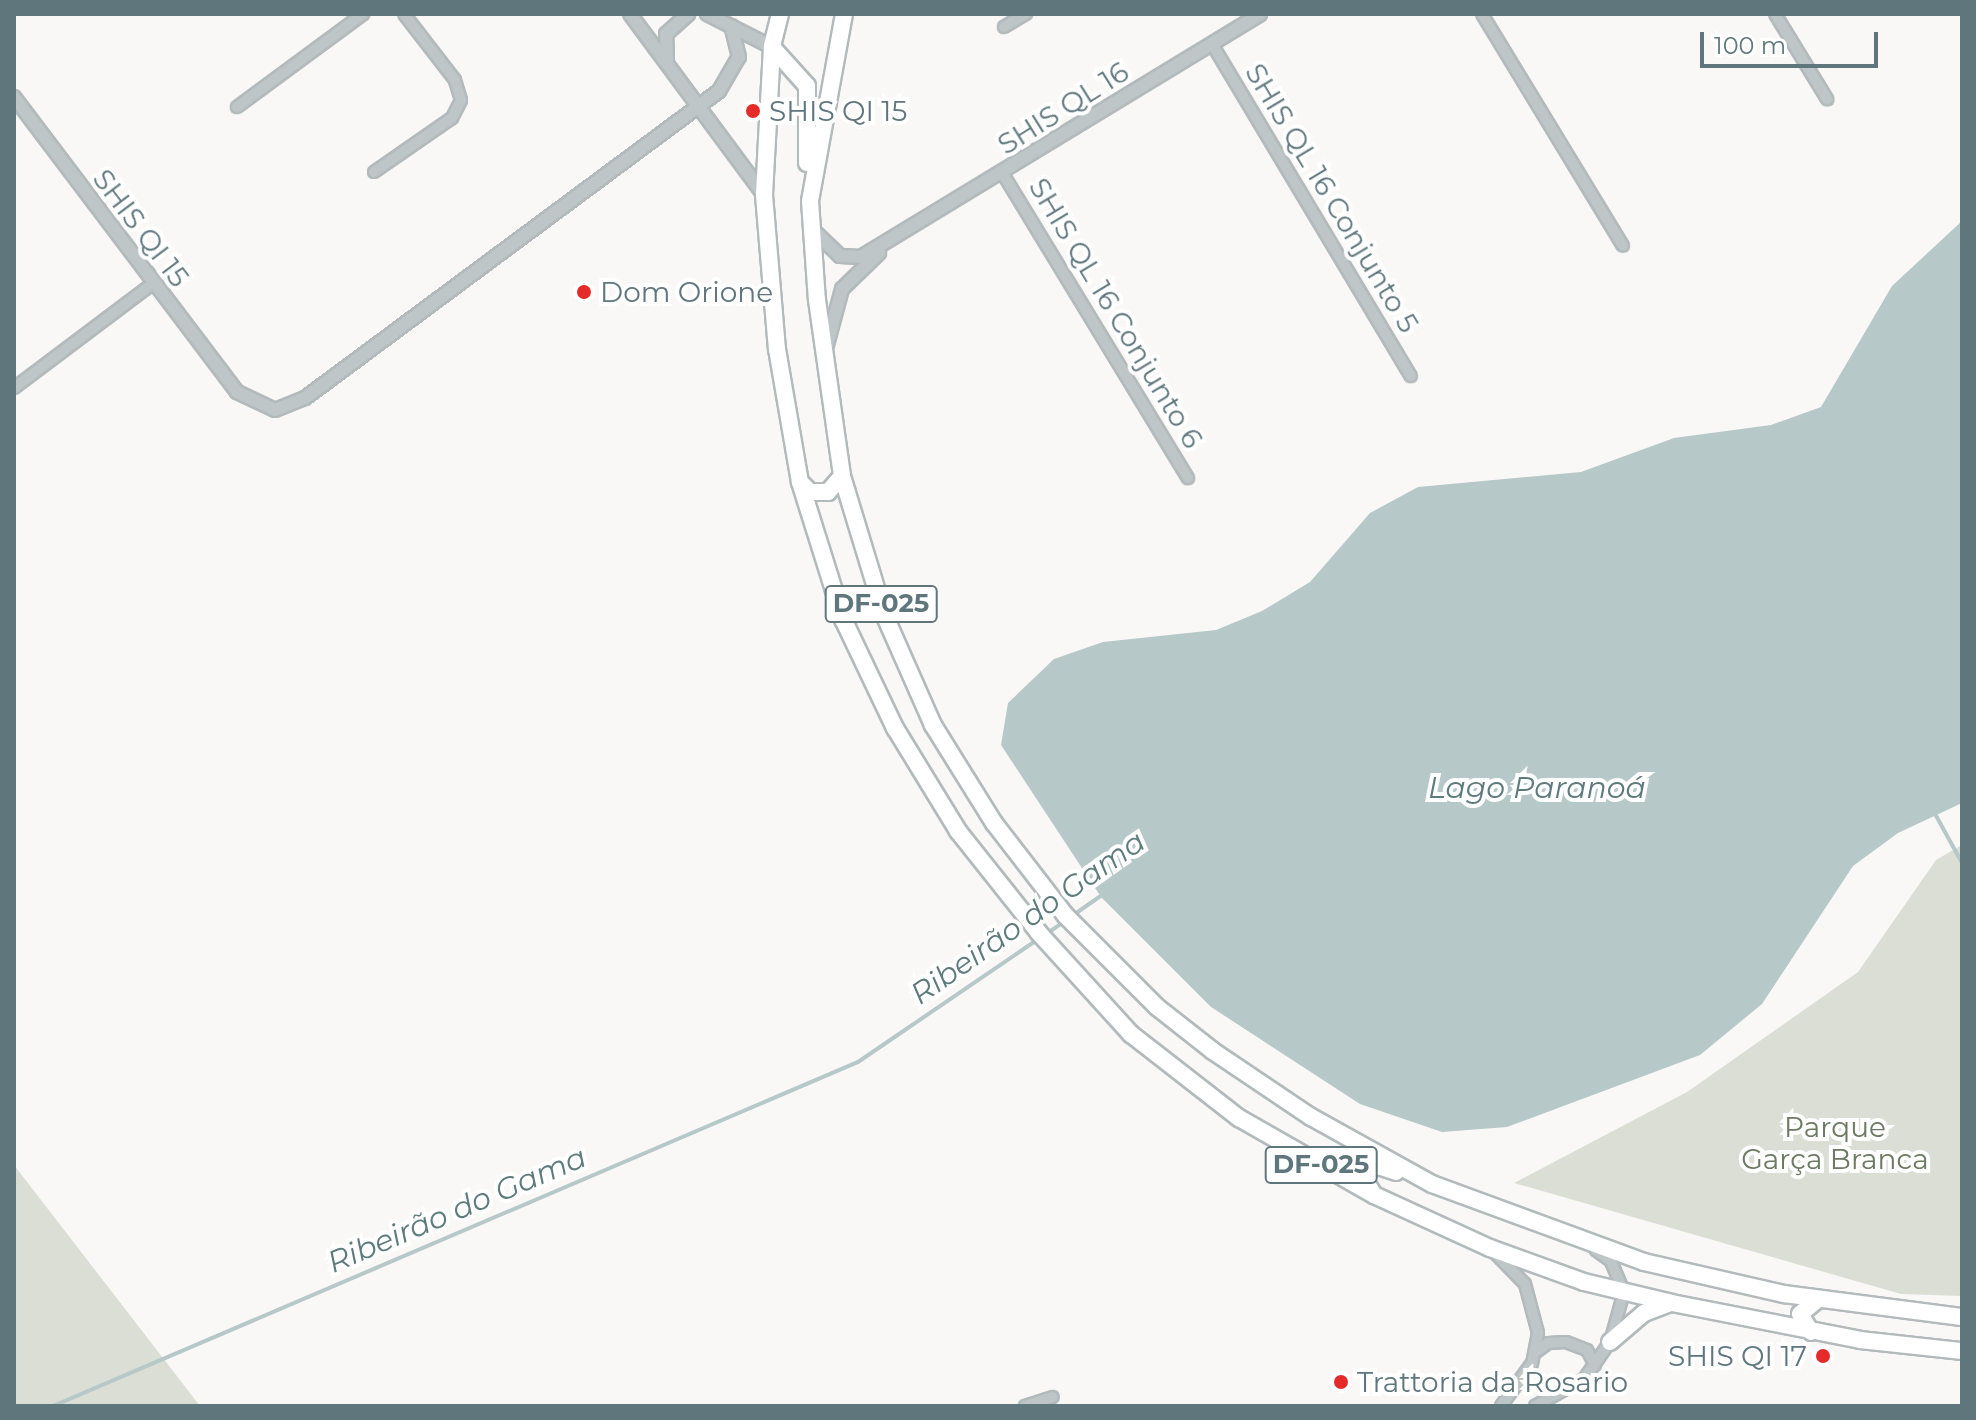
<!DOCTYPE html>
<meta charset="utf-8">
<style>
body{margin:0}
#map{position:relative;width:1976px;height:1420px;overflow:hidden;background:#f9f8f6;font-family:Montserrat,sans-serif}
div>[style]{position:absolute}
.green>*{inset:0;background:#daded5}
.water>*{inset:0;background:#b6c8c8}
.stream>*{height:4px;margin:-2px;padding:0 2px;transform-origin:2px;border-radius:2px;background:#b6c8c8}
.roads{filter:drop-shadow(2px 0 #b3babc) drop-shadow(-2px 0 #b3babc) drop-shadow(0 2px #b3babc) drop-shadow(0 -2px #b3babc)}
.minor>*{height:10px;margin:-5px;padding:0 5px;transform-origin:5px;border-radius:5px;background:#bfc6c8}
.tertiary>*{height:12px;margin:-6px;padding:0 6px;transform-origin:6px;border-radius:6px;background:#bfc6c8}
.primary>*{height:16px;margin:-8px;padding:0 8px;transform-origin:8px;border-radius:8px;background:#fff}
.dots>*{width:22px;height:22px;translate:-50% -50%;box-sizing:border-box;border:4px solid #fff;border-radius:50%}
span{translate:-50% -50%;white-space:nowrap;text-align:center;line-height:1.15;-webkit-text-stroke:8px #fff;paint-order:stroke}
.shield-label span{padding:2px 6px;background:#fff;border:2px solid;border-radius:6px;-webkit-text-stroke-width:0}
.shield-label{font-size:26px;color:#5e767c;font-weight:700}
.street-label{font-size:28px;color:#5e767c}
.poi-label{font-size:28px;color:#5e767c}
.left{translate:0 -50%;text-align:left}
.right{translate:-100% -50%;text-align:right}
.park-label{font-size:28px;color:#6c7a62}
.water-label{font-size:30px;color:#5e7b7c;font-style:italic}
.frame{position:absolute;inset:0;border:16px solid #5e767c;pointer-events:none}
.scale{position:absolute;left:1700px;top:32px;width:178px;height:36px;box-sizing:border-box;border:4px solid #5e767c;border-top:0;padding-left:10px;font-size:24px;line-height:28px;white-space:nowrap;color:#5e767c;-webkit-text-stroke:6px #fff;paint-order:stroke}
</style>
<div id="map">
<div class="green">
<div style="clip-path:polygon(1962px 845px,1962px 1296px,1901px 1294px,1514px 1183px,1687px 1092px,1858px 972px,1936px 860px)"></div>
<div style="clip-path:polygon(14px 1165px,200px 1406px,14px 1406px)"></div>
</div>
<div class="water">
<div style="clip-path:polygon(1962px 221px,1962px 803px,1898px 833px,1853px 866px,1762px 1004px,1700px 1055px,1507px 1127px,1442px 1132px,1360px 1104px,1211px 1007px,1101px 897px,1001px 745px,1008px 703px,1054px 659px,1103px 642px,1216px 630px,1262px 611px,1310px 582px,1370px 513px,1418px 487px,1581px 472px,1674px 438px,1771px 425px,1821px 407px,1892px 286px)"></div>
</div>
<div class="stream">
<div style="left:1934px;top:812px;width:58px;rotate:61.2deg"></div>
<div style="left:1072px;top:916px;width:39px;rotate:-35deg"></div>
<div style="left:1046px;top:934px;width:23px;rotate:-34deg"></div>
<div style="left:53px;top:1406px;width:875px;rotate:-23.14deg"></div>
<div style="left:858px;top:1062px;width:218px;rotate:-34.3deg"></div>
</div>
<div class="roads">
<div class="minor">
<div style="left:1482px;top:14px;width:271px;rotate:58.7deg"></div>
<div style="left:1775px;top:14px;width:100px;rotate:58.5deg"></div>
<div style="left:1004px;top:27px;width:26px;rotate:-31deg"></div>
<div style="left:1212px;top:44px;width:387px;rotate:59.1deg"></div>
<div style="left:237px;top:107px;width:157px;rotate:-36.4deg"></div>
<div style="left:374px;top:172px;width:95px;rotate:-34.7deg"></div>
<div style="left:452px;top:118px;width:20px;rotate:-63deg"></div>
<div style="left:461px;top:100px;width:21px;rotate:-107deg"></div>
<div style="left:455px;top:80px;width:83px;rotate:-127.7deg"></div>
<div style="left:1003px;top:174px;width:356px;rotate:58.7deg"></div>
<div style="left:14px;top:388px;width:173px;rotate:-37deg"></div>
<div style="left:1495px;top:1253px;width:43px;rotate:45.9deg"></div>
<div style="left:1525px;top:1284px;width:51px;rotate:75.1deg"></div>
<div style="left:1538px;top:1333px;width:31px;rotate:101deg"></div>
<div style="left:1532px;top:1363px;width:53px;rotate:125.8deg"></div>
<div style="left:1536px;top:1352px;width:15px;rotate:-37deg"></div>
<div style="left:1548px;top:1343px;width:18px;rotate:-3deg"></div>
<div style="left:1566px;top:1342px;width:22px;rotate:21deg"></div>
<div style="left:1587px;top:1350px;width:17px;rotate:62deg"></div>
<div style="left:1025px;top:1406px;width:29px;rotate:-18deg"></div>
<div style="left:1535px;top:1406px;width:56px;rotate:-28.9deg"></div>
<div style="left:1584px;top:1379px;width:45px;rotate:-54.9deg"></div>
<div style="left:1610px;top:1342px;width:52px;rotate:-74.4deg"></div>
<div style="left:1624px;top:1292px;width:34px;rotate:-113deg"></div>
<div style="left:1611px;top:1261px;width:19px;rotate:-144deg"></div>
</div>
<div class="tertiary">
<div style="left:630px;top:14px;width:225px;rotate:53.5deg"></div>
<div style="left:707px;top:14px;width:73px;rotate:26.9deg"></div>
<div style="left:667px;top:59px;width:25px;rotate:-92deg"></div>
<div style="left:666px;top:34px;width:30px;rotate:-42deg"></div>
<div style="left:14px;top:97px;width:370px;rotate:52.9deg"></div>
<div style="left:237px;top:392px;width:42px;rotate:25.3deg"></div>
<div style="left:275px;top:410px;width:32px;rotate:-22deg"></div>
<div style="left:305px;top:398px;width:515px;rotate:-36.56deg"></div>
<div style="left:719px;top:91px;width:39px;rotate:-60deg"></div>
<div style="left:739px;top:57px;width:32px;rotate:-104deg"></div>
<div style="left:812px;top:229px;width:39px;rotate:44deg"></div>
<div style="left:840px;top:256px;width:21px;rotate:3deg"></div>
<div style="left:861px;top:257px;width:467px;rotate:-31.3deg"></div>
<div style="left:827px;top:345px;width:58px;rotate:-75deg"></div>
<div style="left:842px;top:289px;width:52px;rotate:-44.2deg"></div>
</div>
<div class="primary">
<div style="left:780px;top:14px;width:34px;rotate:104deg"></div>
<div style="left:772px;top:47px;width:148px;rotate:93.1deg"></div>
<div style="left:764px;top:195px;width:155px;rotate:85.2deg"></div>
<div style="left:777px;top:349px;width:135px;rotate:80.2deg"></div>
<div style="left:800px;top:482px;width:144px;rotate:72.6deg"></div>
<div style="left:843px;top:619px;width:121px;rotate:64.5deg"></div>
<div style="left:895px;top:728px;width:121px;rotate:58.5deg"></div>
<div style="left:958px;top:831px;width:130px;rotate:51.5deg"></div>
<div style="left:1039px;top:933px;width:137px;rotate:47.7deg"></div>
<div style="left:1131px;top:1034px;width:137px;rotate:37.9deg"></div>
<div style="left:1239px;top:1118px;width:155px;rotate:29.7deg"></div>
<div style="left:1374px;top:1195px;width:128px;rotate:24.6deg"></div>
<div style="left:1490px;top:1248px;width:100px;rotate:19.9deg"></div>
<div style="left:1584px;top:1282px;width:90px;rotate:13.4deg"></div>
<div style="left:1672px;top:1303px;width:192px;rotate:11.1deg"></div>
<div style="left:1860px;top:1340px;width:103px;rotate:6.2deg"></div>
<div style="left:844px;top:14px;width:190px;rotate:100.3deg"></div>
<div style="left:810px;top:201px;width:99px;rotate:86deg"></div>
<div style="left:817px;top:300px;width:178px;rotate:81.9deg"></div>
<div style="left:842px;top:476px;width:144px;rotate:73.1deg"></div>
<div style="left:884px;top:614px;width:121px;rotate:66.2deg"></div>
<div style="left:933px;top:725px;width:115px;rotate:58.1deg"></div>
<div style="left:994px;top:823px;width:116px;rotate:52.3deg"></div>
<div style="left:1065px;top:915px;width:130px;rotate:45deg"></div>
<div style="left:1157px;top:1007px;width:71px;rotate:38.2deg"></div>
<div style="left:1213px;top:1051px;width:118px;rotate:34deg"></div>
<div style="left:1311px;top:1117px;width:138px;rotate:29deg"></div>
<div style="left:1432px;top:1184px;width:226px;rotate:20.2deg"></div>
<div style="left:1644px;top:1262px;width:144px;rotate:12.9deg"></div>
<div style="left:1784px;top:1294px;width:179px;rotate:7.4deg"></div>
<div style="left:772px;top:47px;width:52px;rotate:48.1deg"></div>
<div style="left:807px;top:86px;width:77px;rotate:90deg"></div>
<div style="left:800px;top:482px;width:14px;rotate:45deg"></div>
<div style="left:810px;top:492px;width:18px"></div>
<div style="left:828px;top:492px;width:21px;rotate:-49deg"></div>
<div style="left:1374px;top:1195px;width:15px;rotate:-122deg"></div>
<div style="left:1366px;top:1182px;width:11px;rotate:-90deg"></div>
<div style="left:1366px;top:1171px;width:13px;rotate:-23deg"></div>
<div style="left:1378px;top:1166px;width:19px;rotate:18deg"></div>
<div style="left:1811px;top:1332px;width:21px;rotate:-121deg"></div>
<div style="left:1800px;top:1314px;width:22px;rotate:-39deg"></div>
<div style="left:1610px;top:1342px;width:45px;rotate:-40.5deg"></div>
<div style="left:1644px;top:1313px;width:26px;rotate:-21deg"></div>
</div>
</div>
<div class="dots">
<div style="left:753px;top:111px;background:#e52a2a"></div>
<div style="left:584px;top:292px;background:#e52a2a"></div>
<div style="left:1823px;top:1356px;background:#e52a2a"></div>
<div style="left:1341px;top:1382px;background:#e52a2a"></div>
</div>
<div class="shield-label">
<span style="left:881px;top:604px">DF-025</span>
<span style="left:1321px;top:1165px">DF-025</span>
</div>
<div class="street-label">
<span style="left:1063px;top:108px;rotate:-32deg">SHIS QL 16</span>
<span style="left:1332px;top:198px;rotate:59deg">SHIS QL 16 Conjunto 5</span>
<span style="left:141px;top:228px;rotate:53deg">SHIS QI 15</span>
<span style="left:1116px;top:313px;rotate:59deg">SHIS QL 16 Conjunto 6</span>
</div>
<div class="poi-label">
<span class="left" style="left:769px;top:111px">SHIS QI 15</span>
<span class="left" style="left:600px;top:292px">Dom Orione</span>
<span class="right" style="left:1807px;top:1356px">SHIS QI 17</span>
<span class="left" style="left:1357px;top:1382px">Trattoria da Rosario</span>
</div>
<div class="park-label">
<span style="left:1835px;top:1143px">Parque<br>Garça Branca</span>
</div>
<div class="water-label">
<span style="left:1537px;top:788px">Lago Paranoá</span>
<span style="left:1028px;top:918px;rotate:-35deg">Ribeirão do Gama</span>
<span style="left:457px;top:1210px;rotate:-23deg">Ribeirão do Gama</span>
</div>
<div class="frame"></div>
<div class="scale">100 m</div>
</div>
